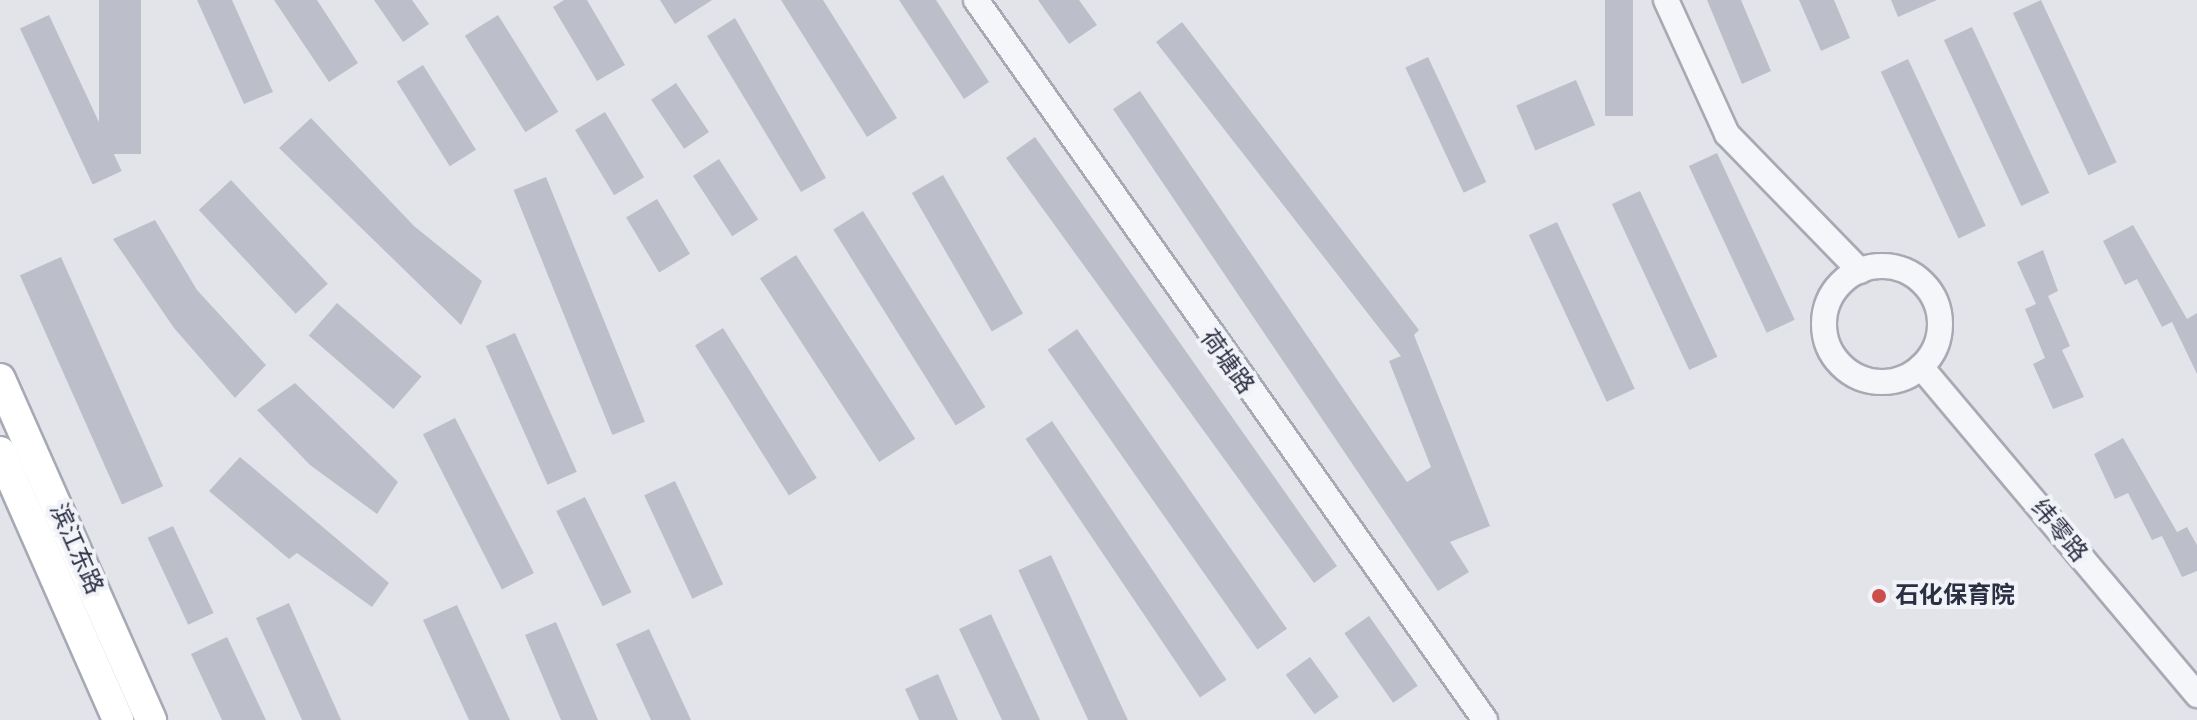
<!DOCTYPE html>
<meta charset="utf-8">
<style>
body{margin:0}
#map{position:relative;width:2197px;height:720px;overflow:hidden;background:#e2e4ea;font-family:"Roboto Condensed","Noto Sans SC",sans-serif}
div>[style]{position:absolute}
.building>*{inset:0;background:#bcbfca;transform-origin:0 0}
.roads{filter:drop-shadow(2px 0 #a7aab4) drop-shadow(-2px 0 #a7aab4) drop-shadow(0 2px #a7aab4) drop-shadow(0 -2px #a7aab4)}
.minor>*{height:24px;margin:-12px;padding:0 12px;transform-origin:12px;border-radius:12px;background:#f5f6f9}
.minor>.ring{margin:-12px;padding:0;box-sizing:content-box;background:none;border:24px solid #f5f6f9;border-radius:50%}
.major>*{height:30px;margin:-15px;padding:0 15px;transform-origin:15px;border-radius:15px;background:#fff}
.dots>*{width:22px;height:22px;translate:-50% -50%;box-sizing:border-box;border:4px solid #f2f3f8;border-radius:50%}
span{translate:-50% -50%;white-space:nowrap;text-align:center;line-height:1.15;-webkit-text-stroke:8px #f2f3f8;paint-order:stroke}
.street-label{font-size:24px;color:#2b2f42}
.poi-label{font-size:24px;color:#2b2f42;font-weight:700}
.left{translate:0 -50%;text-align:left}
</style>
<div id="map">
<div class="building">
<div style="left:99px;top:0;width:42px;height:154px"></div>
<div style="clip-path:polygon(197px 0,232px 0,273px 92px,244px 104px)"></div>
<div style="clip-path:polygon(274px 0,317px 0,358px 63px,329px 82px)"></div>
<div style="clip-path:polygon(374px 0,412px 0,429px 24px,403px 42px)"></div>
<div style="clip-path:polygon(564px 0,587px 0,625px 65px,597px 81px,553px 7px)"></div>
<div style="clip-path:polygon(660px 0,712px 0,675px 24px)"></div>
<div style="clip-path:polygon(781px 0,823px 0,897px 118px,867px 137px)"></div>
<div style="clip-path:polygon(899px 0,936px 0,989px 82px,964px 99px)"></div>
<div style="clip-path:polygon(1038px 0,1079px 0,1097px 25px,1069px 44px)"></div>
<div style="left:1605px;top:0;width:28px;height:116px"></div>
<div style="clip-path:polygon(1707px 0,1741px 0,1771px 71px,1742px 84px)"></div>
<div style="clip-path:polygon(1799px 0,1834px 0,1850px 38px,1821px 51px)"></div>
<div style="clip-path:polygon(1891px 0,1937px 0,1898px 17px)"></div>
<div style="left:2041px;top:0;width:179px;height:31px;rotate:65deg"></div>
<div style="left:49px;top:15px;width:172px;height:32px;rotate:65deg"></div>
<div style="left:498px;top:15px;width:114px;height:39px;rotate:58deg"></div>
<div style="clip-path:polygon(735px 18px,826px 178px,801px 192px,707px 36px)"></div>
<div style="clip-path:polygon(1182px 22px,1419px 330px,1414px 335px,1490px 526px,1450px 542px,1469px 572px,1438px 591px,1113px 109px,1140px 91px,1407px 482px,1431px 467px,1389px 361px,1401px 356px,1156px 42px)"></div>
<div style="left:1972px;top:27px;width:183px;height:31px;rotate:65deg"></div>
<div style="left:1428px;top:57px;width:138px;height:25px;rotate:65deg"></div>
<div style="left:1908px;top:59px;width:184px;height:30px;rotate:65deg"></div>
<div style="left:423px;top:65px;width:100px;height:31px;rotate:58deg"></div>
<div style="left:1576px;top:80px;width:49px;height:65px;rotate:67deg"></div>
<div style="left:676px;top:83px;width:59px;height:30px;rotate:56deg"></div>
<div style="left:605px;top:112px;width:76px;height:35px;rotate:59deg"></div>
<div style="clip-path:polygon(311px 118px,414px 226px,482px 281px,461px 325px,279px 148px)"></div>
<div style="clip-path:polygon(1035px 137px,1337px 566px,1314px 583px,1006px 158px)"></div>
<div style="left:1717px;top:153px;width:184px;height:31px;rotate:65deg"></div>
<div style="left:719px;top:159px;width:72px;height:31px;rotate:57deg"></div>
<div style="left:943px;top:175px;width:160px;height:36px;rotate:60deg"></div>
<div style="left:546px;top:177px;width:264px;height:35px;rotate:68deg"></div>
<div style="left:231px;top:180px;width:142px;height:44px;rotate:47deg"></div>
<div style="left:1640px;top:191px;width:183px;height:31px;rotate:65deg"></div>
<div style="left:657px;top:199px;width:64px;height:36px;rotate:59deg"></div>
<div style="left:863px;top:211px;width:231px;height:35px;rotate:58deg"></div>
<div style="clip-path:polygon(155px 220px,197px 290px,266px 365px,235px 398px,174px 328px,113px 239px)"></div>
<div style="left:1557px;top:222px;width:184px;height:31px;rotate:65deg"></div>
<div style="clip-path:polygon(2133px 225px,2187px 319px,2197px 313px,2197px 374px,2172px 322px,2162px 327px,2137px 279px,2125px 285px,2103px 241px)"></div>
<div style="clip-path:polygon(2043px 250px,2058px 291px,2048px 296px,2070px 346px,2062px 350px,2084px 397px,2053px 409px,2033px 364px,2045px 358px,2025px 309px,2036px 304px,2017px 262px)"></div>
<div style="left:796px;top:255px;width:219px;height:43px;rotate:57deg"></div>
<div style="left:61px;top:257px;width:251px;height:45px;rotate:66deg"></div>
<div style="left:337px;top:303px;width:112px;height:43px;rotate:41deg"></div>
<div style="left:723px;top:328px;width:177px;height:33px;rotate:58deg"></div>
<div style="left:1077px;top:329px;width:366px;height:36px;rotate:55deg"></div>
<div style="left:515px;top:333px;width:152px;height:32px;rotate:66deg"></div>
<div style="clip-path:polygon(295px 383px,398px 482px,377px 514px,310px 465px,257px 410px)"></div>
<div style="left:455px;top:418px;width:174px;height:36px;rotate:63deg"></div>
<div style="left:1052px;top:421px;width:312px;height:32px;rotate:56deg"></div>
<div style="clip-path:polygon(2123px 438px,2177px 532px,2187px 527px,2197px 545px,2197px 571px,2182px 577px,2162px 536px,2152px 540px,2128px 493px,2115px 499px,2094px 454px)"></div>
<div style="clip-path:polygon(240px 457px,389px 583px,372px 607px,297px 553px,289px 559px,209px 491px)"></div>
<div style="left:675px;top:481px;width:114px;height:34px;rotate:65deg"></div>
<div style="left:585px;top:497px;width:106px;height:32px;rotate:64deg"></div>
<div style="left:173px;top:526px;width:96px;height:28px;rotate:65deg"></div>
<div style="left:1051px;top:555px;width:182px;height:36px;rotate:65deg"></div>
<div style="clip-path:polygon(289px 603px,341px 720px,302px 720px,256px 618px)"></div>
<div style="clip-path:polygon(457px 605px,510px 720px,469px 720px,423px 620px)"></div>
<div style="clip-path:polygon(991px 614px,1040px 720px,1002px 720px,959px 629px)"></div>
<div style="left:1369px;top:616px;width:85px;height:30px;rotate:55deg"></div>
<div style="clip-path:polygon(556px 622px,598px 720px,561px 720px,525px 635px)"></div>
<div style="clip-path:polygon(649px 629px,691px 720px,651px 720px,616px 644px)"></div>
<div style="clip-path:polygon(227px 637px,266px 720px,222px 720px,191px 654px)"></div>
<div style="left:1310px;top:657px;width:49px;height:30px;rotate:54deg"></div>
<div style="clip-path:polygon(938px 674px,958px 720px,919px 720px,905px 689px)"></div>
</div>
<div class="roads">
<div class="minor">
<div style="left:976px;top:0;width:882px;rotate:54.74deg"></div>
<div style="left:1666px;top:0;width:147px;rotate:65.5deg"></div>
<div style="left:1727px;top:134px;width:191px;rotate:45.8deg"></div>
<div class="ring" style="left:1824px;top:266px;width:92px;height:92px"></div>
<div style="left:1921px;top:367px;width:429px;rotate:49.9deg"></div>
</div>
<div class="major">
<div style="left:0;top:379px;width:373px;rotate:66.1deg"></div>
<div style="left:0;top:452px;width:293px;rotate:66.2deg"></div>
</div>
</div>
<div class="dots">
<div style="left:1879px;top:596px;background:#cb4e4b"></div>
</div>
<div class="street-label">
<span style="left:1227px;top:362px;rotate:54deg">荷塘路</span>
<span style="left:2059px;top:531px;rotate:50deg">纬零路</span>
<span style="left:76px;top:549px;rotate:66deg">滨江东路</span>
</div>
<div class="poi-label">
<span class="left" style="left:1895px;top:596px">石化保育院</span>
</div>
</div>
